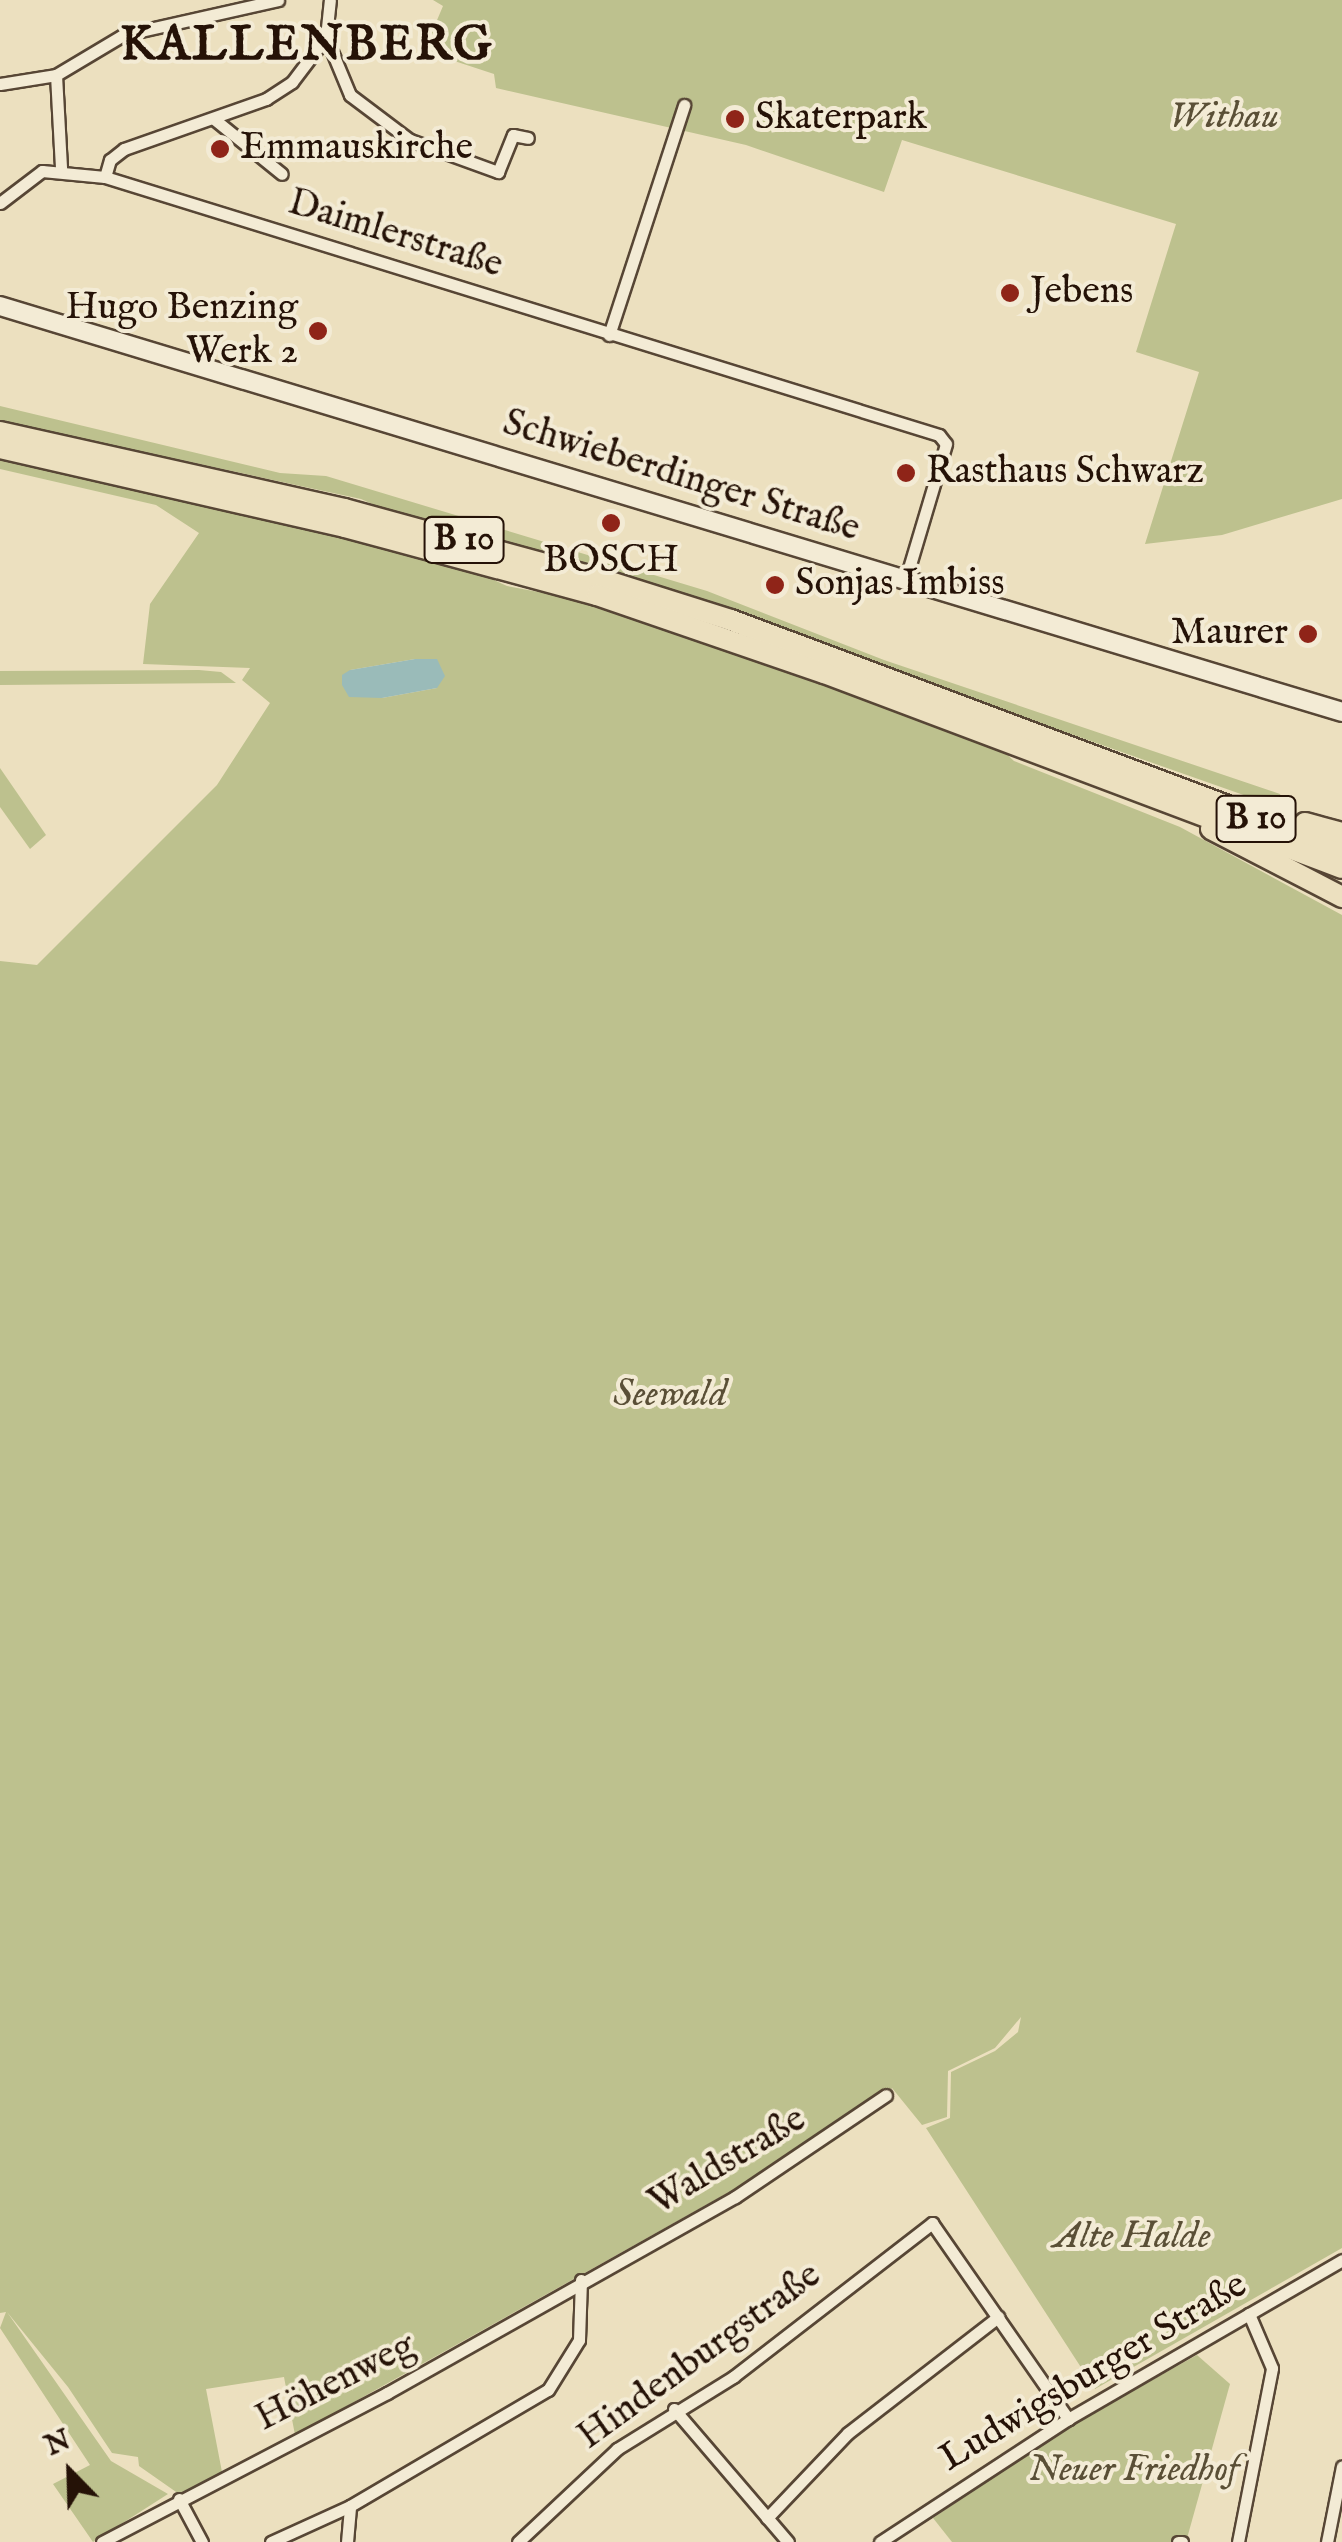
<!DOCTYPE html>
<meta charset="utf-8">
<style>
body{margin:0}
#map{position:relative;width:1342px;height:2542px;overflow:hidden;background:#ece0bf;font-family:"IM FELL English",serif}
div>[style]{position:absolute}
.green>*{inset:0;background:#bdc18e}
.water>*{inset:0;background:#9abbb9}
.roads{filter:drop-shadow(2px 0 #574635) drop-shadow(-2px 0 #574635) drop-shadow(0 2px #574635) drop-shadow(0 -2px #574635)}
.street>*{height:11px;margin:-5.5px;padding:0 5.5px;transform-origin:5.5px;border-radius:5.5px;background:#f3ebd5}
.secondary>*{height:18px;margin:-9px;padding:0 9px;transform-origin:9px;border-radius:9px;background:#f3ebd5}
.highway>*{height:20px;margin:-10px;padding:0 10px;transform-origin:10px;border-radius:10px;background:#ece0bf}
.dots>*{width:28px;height:28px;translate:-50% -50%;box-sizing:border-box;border:5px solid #f3ebd5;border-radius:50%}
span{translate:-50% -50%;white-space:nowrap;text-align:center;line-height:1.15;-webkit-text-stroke:8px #f3ebd5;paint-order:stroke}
.shield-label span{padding:2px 8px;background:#f3ebd5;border:2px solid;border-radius:8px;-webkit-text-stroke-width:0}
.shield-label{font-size:35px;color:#251207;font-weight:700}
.park-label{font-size:38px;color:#5a4f36;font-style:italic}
.poi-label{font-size:38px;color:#251207}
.left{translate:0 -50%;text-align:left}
.right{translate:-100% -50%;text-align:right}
.street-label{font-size:38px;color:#251207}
.district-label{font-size:48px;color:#251207;font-weight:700;letter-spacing:2.5px}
.north{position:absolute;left:20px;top:2422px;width:100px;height:100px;-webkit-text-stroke:8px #f3ebd5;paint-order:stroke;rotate:337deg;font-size:28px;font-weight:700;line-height:40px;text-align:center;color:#251207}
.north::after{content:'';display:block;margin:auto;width:35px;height:45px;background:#251207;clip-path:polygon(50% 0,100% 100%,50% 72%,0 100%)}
</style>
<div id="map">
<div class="green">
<div style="clip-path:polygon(433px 0,1342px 0,1342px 499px,1222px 535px,1145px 544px,1199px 372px,1136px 352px,1176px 224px,902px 140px,884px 192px,746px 145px,496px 88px,494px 74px,424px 51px,443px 6px)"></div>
<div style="clip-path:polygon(0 406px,280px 473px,326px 476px,707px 591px,884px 660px,1280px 794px,1283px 809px,700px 603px,401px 517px,361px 499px,0 421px)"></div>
<div style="clip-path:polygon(evenodd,0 457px,461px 565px,507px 586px,586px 601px,726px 647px,1001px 749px,1014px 761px,1180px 827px,1342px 915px,1342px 2248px,1095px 2389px,926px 2128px,950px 2118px,951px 2072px,995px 2051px,1018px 2032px,1021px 2017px,995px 2048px,948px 2071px,947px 2117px,922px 2125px,892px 2088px,781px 2163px,295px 2435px,284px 2377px,206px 2389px,222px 2472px,179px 2494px,139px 2466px,138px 2457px,112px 2453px,68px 2387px,7px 2312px,111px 2461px,168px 2494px,93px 2542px,53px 2484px,90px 2465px,0 2328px,6px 2312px,0 2313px,0 961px,37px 965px,217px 785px,270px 703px,242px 680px,250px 668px,143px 664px,150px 604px,199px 533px,156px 505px,0 469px,0 457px,415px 659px,437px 659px,437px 688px,382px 698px,350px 670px,415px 659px)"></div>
<div style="clip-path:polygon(199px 670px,221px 672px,236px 683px,0 685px,0 671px)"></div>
<div style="clip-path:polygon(0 768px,46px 835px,30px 849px,0 807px)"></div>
<div style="clip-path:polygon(1197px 2355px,1230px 2384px,1186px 2542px,952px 2542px,933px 2518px,1077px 2422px)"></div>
</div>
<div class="water">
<div style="clip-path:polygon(415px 659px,437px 659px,445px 676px,437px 688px,382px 698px,349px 697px,342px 685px,342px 675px,350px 670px)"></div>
</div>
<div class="roads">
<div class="street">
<div style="left:326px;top:37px;width:63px;rotate:67.5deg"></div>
<div style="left:350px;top:95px;width:75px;rotate:36.9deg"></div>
<div style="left:410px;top:140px;width:94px;rotate:20deg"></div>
<div style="left:498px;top:172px;width:40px;rotate:-68deg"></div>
<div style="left:513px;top:135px;width:15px;rotate:11deg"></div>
<div style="left:56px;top:75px;width:93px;rotate:86.9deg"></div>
<div style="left:0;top:84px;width:57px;rotate:-9.1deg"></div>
<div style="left:56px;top:75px;width:78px;rotate:-30.8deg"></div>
<div style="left:123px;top:35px;width:159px;rotate:-12.7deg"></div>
<div style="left:214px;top:119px;width:87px;rotate:39deg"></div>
<div style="left:105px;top:177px;width:18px;rotate:-74deg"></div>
<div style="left:110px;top:160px;width:18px;rotate:-38deg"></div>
<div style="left:124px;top:149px;width:151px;rotate:-19.4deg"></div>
<div style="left:266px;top:99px;width:31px;rotate:-33deg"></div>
<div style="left:292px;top:82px;width:56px;rotate:-52.9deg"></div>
<div style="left:326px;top:37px;width:37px;rotate:-84deg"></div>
<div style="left:0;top:203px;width:53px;rotate:-37.3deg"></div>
<div style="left:42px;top:171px;width:63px;rotate:5.4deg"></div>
<div style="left:105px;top:177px;width:873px;rotate:17.19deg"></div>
<div style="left:939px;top:435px;width:11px;rotate:52deg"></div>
<div style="left:946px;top:444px;width:140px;rotate:106.6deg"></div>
<div style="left:609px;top:335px;width:242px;rotate:-71.9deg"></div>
<div style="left:674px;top:2409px;width:175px;rotate:49.4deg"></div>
<div style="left:179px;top:2499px;width:49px;rotate:61.9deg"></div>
<div style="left:767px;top:2518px;width:117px;rotate:-46.4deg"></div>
<div style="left:848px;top:2433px;width:190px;rotate:-37.7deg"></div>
<div style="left:102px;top:2542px;width:322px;rotate:-27.6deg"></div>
<div style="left:387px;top:2393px;width:399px;rotate:-29.4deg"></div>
<div style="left:735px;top:2197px;width:182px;rotate:-34deg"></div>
<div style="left:271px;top:2542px;width:87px;rotate:-24.5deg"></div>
<div style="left:350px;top:2506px;width:229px;rotate:-30.4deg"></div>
<div style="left:548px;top:2390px;width:59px;rotate:-58.2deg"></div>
<div style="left:579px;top:2340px;width:60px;rotate:-88.1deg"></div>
<div style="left:347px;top:2542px;width:36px;rotate:-85deg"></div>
<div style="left:518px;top:2542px;width:136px;rotate:-43.2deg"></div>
<div style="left:617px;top:2449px;width:137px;rotate:-31.8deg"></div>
<div style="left:733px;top:2377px;width:252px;rotate:-37.7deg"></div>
<div style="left:932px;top:2223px;width:239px;rotate:55.2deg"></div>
<div style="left:880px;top:2542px;width:225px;rotate:-33.2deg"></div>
<div style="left:1068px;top:2419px;width:317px;rotate:-30.1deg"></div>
<div style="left:1178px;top:2542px;width:4px"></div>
<div style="left:1238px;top:2542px;width:177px;rotate:-78.9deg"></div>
<div style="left:1272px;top:2368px;width:59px;rotate:-113.1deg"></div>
<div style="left:1327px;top:2542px;width:77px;rotate:-78.8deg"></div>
</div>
<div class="secondary">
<div style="left:0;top:306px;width:1402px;rotate:16.83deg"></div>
</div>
<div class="highway">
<div style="left:0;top:432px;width:353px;rotate:12.6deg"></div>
<div style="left:344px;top:509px;width:270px;rotate:15.3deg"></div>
<div style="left:604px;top:580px;width:133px;rotate:17.5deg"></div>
<div style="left:731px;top:620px;width:653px;rotate:20.55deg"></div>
<div style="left:0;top:448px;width:354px;rotate:12.9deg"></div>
<div style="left:345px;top:527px;width:261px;rotate:15.1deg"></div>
<div style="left:597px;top:595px;width:240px;rotate:19deg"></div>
<div style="left:824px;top:673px;width:553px;rotate:20.63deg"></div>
<div style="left:1305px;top:823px;width:38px;rotate:15deg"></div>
<div style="left:1211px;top:829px;width:148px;rotate:27.4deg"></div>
</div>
</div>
<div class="dots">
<div style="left:735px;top:119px;background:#8f2418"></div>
<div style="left:220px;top:149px;background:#8f2418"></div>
<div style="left:1010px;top:293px;background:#8f2418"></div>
<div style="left:318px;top:331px;background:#8f2418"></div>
<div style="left:906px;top:473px;background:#8f2418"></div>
<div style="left:611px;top:523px;background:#8f2418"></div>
<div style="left:775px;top:585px;background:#8f2418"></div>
<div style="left:1308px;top:634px;background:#8f2418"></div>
</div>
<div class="shield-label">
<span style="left:464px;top:540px">B 10</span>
<span style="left:1256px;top:819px">B 10</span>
</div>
<div class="park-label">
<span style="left:1224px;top:118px">Withau</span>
<span style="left:670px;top:1396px">Seewald</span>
<span style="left:1132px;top:2238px">Alte Halde</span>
<span style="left:1134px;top:2471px">Neuer Friedhof</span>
</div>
<div class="poi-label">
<span class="left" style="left:755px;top:119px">Skaterpark</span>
<span class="left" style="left:240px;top:149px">Emmauskirche</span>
<span class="left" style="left:1030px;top:293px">Jebens</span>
<span class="right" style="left:298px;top:331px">Hugo Benzing<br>Werk 2</span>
<span class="left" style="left:926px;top:473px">Rasthaus Schwarz</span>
<span style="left:611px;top:562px">BOSCH</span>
<span class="left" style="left:795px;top:585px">Sonjas Imbiss</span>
<span class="right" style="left:1288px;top:634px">Maurer</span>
</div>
<div class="street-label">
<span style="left:395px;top:235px;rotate:17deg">Daimlerstraße</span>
<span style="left:681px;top:477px;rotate:17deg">Schwieberdinger Straße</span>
<span style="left:728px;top:2162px;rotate:-31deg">Waldstraße</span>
<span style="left:700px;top:2357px;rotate:-36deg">Hindenburgstraße</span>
<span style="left:1094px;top:2373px;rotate:-31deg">Ludwigsburger Straße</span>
<span style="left:336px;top:2383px;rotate:-27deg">Höhenweg</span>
</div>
<div class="district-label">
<span style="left:307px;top:47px">KALLENBERG</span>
</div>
<div class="north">N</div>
</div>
